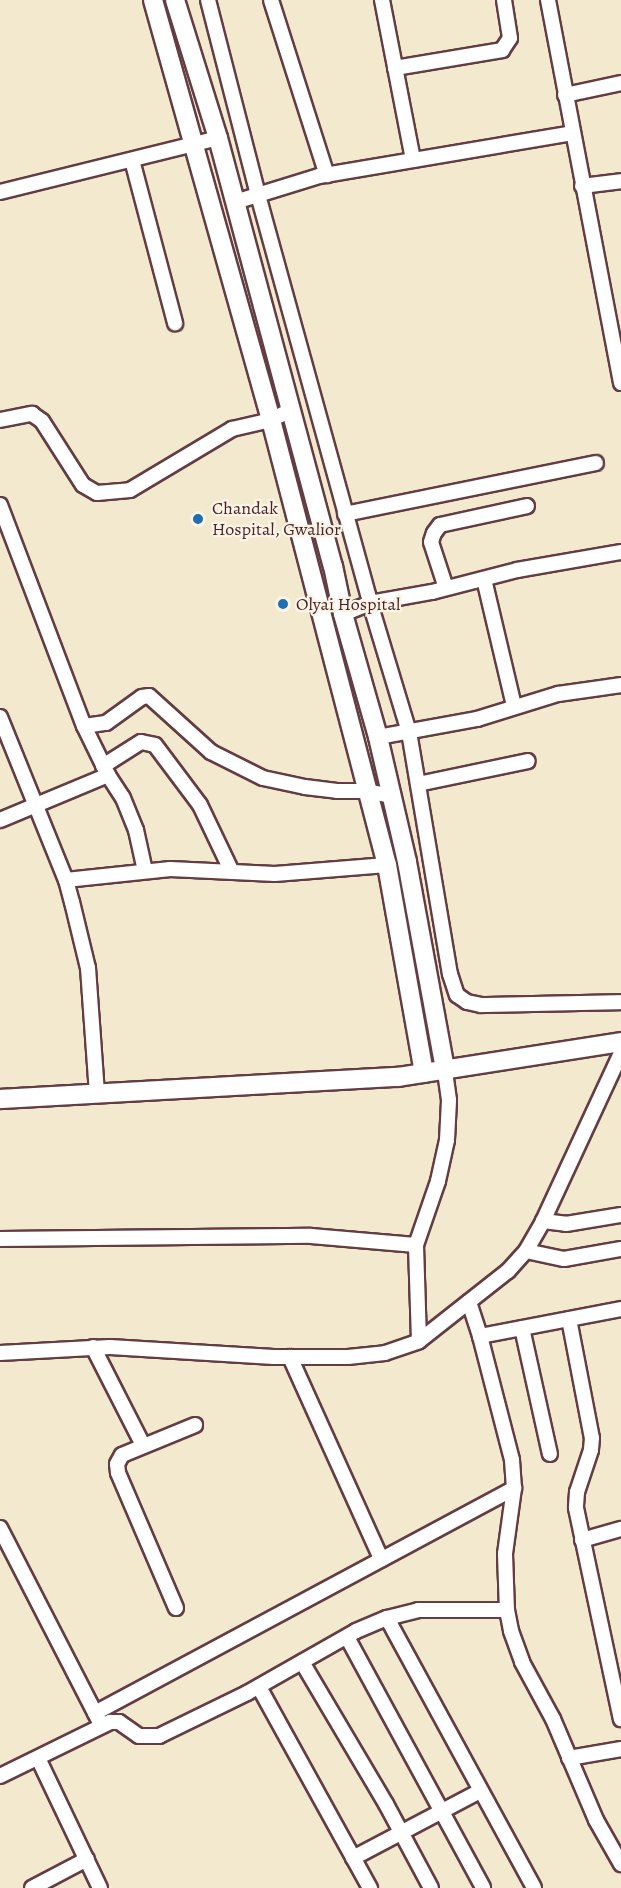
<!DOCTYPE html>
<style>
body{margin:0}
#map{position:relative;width:621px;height:1888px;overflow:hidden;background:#f2e9ce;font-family:Alegreya,serif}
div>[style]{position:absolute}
.roads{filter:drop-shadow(2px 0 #633d43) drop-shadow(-2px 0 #633d43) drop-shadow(0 2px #633d43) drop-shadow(0 -2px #633d43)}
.street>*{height:14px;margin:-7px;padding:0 7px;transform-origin:7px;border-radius:7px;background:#fff}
.secondary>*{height:18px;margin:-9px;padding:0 9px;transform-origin:9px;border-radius:9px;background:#fff}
.dots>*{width:16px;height:16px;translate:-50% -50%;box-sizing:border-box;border:3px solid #fcf5e5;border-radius:50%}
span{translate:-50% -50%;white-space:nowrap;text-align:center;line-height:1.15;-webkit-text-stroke:4.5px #fcf5e5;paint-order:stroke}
.poi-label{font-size:18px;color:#4a1f2b}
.left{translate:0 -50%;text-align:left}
</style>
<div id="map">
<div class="roads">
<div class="street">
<div style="left:208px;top:0;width:201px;rotate:75.6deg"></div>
<div style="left:258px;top:195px;width:423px;rotate:74.6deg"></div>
<div style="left:370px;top:603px;width:135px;rotate:73.2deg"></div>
<div style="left:409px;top:732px;width:245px;rotate:80.4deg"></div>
<div style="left:450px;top:974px;width:22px;rotate:72deg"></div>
<div style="left:457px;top:995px;width:12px;rotate:35deg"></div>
<div style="left:467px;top:1002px;width:14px;rotate:12deg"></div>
<div style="left:481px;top:1005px;width:140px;rotate:-1.2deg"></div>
<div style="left:271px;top:0;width:184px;rotate:72.3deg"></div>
<div style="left:382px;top:0;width:163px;rotate:79deg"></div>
<div style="left:548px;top:0;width:390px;rotate:79.2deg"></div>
<div style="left:395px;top:68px;width:109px;rotate:-9.5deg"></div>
<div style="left:502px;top:50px;width:14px;rotate:-56deg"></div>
<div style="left:510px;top:38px;width:38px;rotate:-99deg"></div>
<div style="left:565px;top:95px;width:57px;rotate:-12.1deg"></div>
<div style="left:132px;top:160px;width:169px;rotate:75.2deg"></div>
<div style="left:582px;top:186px;width:39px;rotate:-7deg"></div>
<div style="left:0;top:192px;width:225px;rotate:-13.9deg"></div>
<div style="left:235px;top:202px;width:88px;rotate:-17.2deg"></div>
<div style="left:319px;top:176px;width:257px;rotate:-9.6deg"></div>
<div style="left:0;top:420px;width:33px;rotate:-11deg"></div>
<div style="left:32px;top:414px;width:12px;rotate:35deg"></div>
<div style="left:42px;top:421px;width:76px;rotate:57.4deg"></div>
<div style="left:83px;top:485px;width:16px;rotate:30deg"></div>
<div style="left:97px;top:493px;width:33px;rotate:-5deg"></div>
<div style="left:130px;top:490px;width:119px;rotate:-30.9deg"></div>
<div style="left:232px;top:429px;width:40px;rotate:-13deg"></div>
<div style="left:271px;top:420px;width:22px;rotate:-27deg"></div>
<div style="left:0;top:505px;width:236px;rotate:69.2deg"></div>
<div style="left:84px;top:726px;width:55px;rotate:63.9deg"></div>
<div style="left:108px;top:775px;width:27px;rotate:57deg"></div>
<div style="left:123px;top:798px;width:35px;rotate:68deg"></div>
<div style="left:136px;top:830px;width:42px;rotate:77.6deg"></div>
<div style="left:345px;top:514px;width:256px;rotate:-11.5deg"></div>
<div style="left:484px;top:579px;width:130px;rotate:76.7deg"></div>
<div style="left:446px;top:588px;width:48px;rotate:-108.1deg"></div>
<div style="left:431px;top:542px;width:9px;rotate:-72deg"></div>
<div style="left:434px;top:533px;width:10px;rotate:-53deg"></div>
<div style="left:440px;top:525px;width:89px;rotate:-12.3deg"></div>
<div style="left:343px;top:614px;width:29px;rotate:-22deg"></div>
<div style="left:370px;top:603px;width:63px;rotate:-10.1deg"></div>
<div style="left:432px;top:592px;width:88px;rotate:-14.5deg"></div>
<div style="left:517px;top:570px;width:106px;rotate:-9.8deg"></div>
<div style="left:0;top:717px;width:176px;rotate:68deg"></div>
<div style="left:66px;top:880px;width:23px;rotate:75deg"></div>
<div style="left:72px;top:902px;width:68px;rotate:76.4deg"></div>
<div style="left:88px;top:968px;width:126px;rotate:85.9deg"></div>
<div style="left:84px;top:726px;width:22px;rotate:-8deg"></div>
<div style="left:106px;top:723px;width:44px;rotate:-35.8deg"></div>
<div style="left:142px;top:697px;width:7px;rotate:-8deg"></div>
<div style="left:149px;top:696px;width:84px;rotate:42.1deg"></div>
<div style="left:211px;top:752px;width:58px;rotate:26.6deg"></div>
<div style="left:263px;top:778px;width:43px;rotate:12.1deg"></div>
<div style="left:305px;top:787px;width:32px;rotate:7deg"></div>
<div style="left:337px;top:791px;width:30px"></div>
<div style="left:367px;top:791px;width:25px;rotate:12deg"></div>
<div style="left:378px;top:737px;width:101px;rotate:-10.3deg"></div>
<div style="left:477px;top:719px;width:85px;rotate:-17.2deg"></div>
<div style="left:558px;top:694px;width:64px;rotate:-8.1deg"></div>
<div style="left:103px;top:766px;width:45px;rotate:-32.3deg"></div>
<div style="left:141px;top:742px;width:14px;rotate:12deg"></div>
<div style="left:155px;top:745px;width:75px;rotate:53.1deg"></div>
<div style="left:200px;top:805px;width:74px;rotate:64.5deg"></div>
<div style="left:418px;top:784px;width:112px;rotate:-11.8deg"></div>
<div style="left:0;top:820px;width:117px;rotate:-22.6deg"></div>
<div style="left:66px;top:880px;width:105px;rotate:-6deg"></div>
<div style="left:170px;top:869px;width:105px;rotate:2.7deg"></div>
<div style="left:275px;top:874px;width:112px;rotate:-4.6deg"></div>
<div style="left:543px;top:1221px;width:23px;rotate:7deg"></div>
<div style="left:566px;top:1224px;width:56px;rotate:-9.3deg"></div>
<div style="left:0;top:1239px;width:311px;rotate:-0.6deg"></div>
<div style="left:311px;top:1236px;width:105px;rotate:4.9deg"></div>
<div style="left:526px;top:1251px;width:39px;rotate:12deg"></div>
<div style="left:564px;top:1259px;width:58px;rotate:-10deg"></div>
<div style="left:469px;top:1302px;width:36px;rotate:72deg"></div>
<div style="left:480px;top:1336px;width:128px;rotate:75.5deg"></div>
<div style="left:512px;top:1460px;width:28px;rotate:86deg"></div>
<div style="left:514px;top:1488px;width:67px;rotate:97.8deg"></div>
<div style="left:505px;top:1554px;width:56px;rotate:88deg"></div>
<div style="left:507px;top:1610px;width:21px;rotate:79deg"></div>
<div style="left:511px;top:1631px;width:33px;rotate:70deg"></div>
<div style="left:522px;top:1662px;width:65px;rotate:61.5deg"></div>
<div style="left:553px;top:1719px;width:110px;rotate:66.9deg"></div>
<div style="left:596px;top:1820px;width:51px;rotate:60.4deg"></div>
<div style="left:569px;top:1319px;width:121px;rotate:79.1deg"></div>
<div style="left:592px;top:1438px;width:12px;rotate:95deg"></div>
<div style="left:591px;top:1450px;width:44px;rotate:108.4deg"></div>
<div style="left:577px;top:1492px;width:16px;rotate:94deg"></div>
<div style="left:576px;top:1508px;width:216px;rotate:78deg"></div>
<div style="left:522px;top:1328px;width:129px;rotate:77.5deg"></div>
<div style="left:480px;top:1336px;width:144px;rotate:-10.8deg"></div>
<div style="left:419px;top:1341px;width:96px;rotate:-91.8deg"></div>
<div style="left:416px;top:1245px;width:68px;rotate:-71deg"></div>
<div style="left:438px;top:1181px;width:42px;rotate:-77.6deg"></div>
<div style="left:447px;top:1140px;width:40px;rotate:-87.1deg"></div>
<div style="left:449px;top:1100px;width:30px;rotate:-98deg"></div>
<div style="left:93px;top:1347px;width:110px;rotate:63deg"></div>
<div style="left:0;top:1353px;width:110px;rotate:-3.1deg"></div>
<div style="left:110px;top:1347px;width:164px;rotate:3.5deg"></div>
<div style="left:274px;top:1357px;width:74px"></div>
<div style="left:348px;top:1357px;width:37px;rotate:-6deg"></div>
<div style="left:385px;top:1353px;width:36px;rotate:-19deg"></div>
<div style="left:419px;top:1341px;width:113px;rotate:-38.2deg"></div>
<div style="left:508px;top:1271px;width:27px;rotate:-48deg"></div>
<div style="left:526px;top:1251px;width:34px;rotate:-60deg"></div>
<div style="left:543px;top:1221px;width:185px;rotate:-65.1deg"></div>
<div style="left:290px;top:1357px;width:222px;rotate:65.7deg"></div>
<div style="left:0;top:1528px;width:217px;rotate:62.8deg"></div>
<div style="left:582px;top:1540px;width:41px;rotate:-15.8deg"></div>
<div style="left:176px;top:1608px;width:147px;rotate:-113.2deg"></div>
<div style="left:118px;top:1473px;width:9px;rotate:-96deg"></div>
<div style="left:117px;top:1464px;width:10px;rotate:-61deg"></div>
<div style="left:122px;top:1455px;width:79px;rotate:-22.3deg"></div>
<div style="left:387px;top:1618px;width:307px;rotate:61.4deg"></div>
<div style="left:347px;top:1637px;width:285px;rotate:61.5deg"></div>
<div style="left:302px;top:1662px;width:165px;rotate:59.4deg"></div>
<div style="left:386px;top:1804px;width:95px;rotate:61.8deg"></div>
<div style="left:259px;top:1687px;width:230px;rotate:61.1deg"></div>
<div style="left:95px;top:1713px;width:476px;rotate:-28.2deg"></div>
<div style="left:38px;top:1758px;width:144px;rotate:64.5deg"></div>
<div style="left:569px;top:1758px;width:53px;rotate:-9.8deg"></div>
<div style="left:0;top:1776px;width:123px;rotate:-26.1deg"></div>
<div style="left:110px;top:1722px;width:9px"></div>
<div style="left:119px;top:1722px;width:24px;rotate:35deg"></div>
<div style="left:139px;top:1736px;width:20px"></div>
<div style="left:159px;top:1736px;width:98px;rotate:-26deg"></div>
<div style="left:247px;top:1693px;width:125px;rotate:-29.6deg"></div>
<div style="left:356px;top:1631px;width:34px;rotate:-23deg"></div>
<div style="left:387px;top:1618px;width:32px;rotate:-14deg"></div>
<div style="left:418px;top:1610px;width:89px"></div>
<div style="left:353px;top:1858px;width:144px;rotate:-27.8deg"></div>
<div style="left:32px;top:1888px;width:62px;rotate:-27.8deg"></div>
</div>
<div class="secondary">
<div style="left:153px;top:0;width:436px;rotate:74.3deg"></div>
<div style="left:271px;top:420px;width:460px;rotate:75.4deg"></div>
<div style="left:387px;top:865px;width:211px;rotate:79.9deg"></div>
<div style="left:175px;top:0;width:145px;rotate:72.7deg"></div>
<div style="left:218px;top:138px;width:443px;rotate:75deg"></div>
<div style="left:333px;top:566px;width:49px;rotate:78.2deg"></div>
<div style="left:343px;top:614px;width:128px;rotate:74.1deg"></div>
<div style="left:378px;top:737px;width:128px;rotate:76.9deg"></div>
<div style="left:407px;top:862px;width:211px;rotate:79.6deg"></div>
<div style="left:0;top:1099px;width:399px;rotate:-3.2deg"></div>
<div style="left:398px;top:1077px;width:226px;rotate:-8.9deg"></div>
</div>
</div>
<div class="dots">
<div style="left:198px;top:519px;background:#1f6fb2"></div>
<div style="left:283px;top:604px;background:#1f6fb2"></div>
</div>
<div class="poi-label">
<span class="left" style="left:212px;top:519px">Chandak<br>Hospital, Gwalior</span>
<span class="left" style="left:296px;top:604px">Olyai Hospital</span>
</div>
</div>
